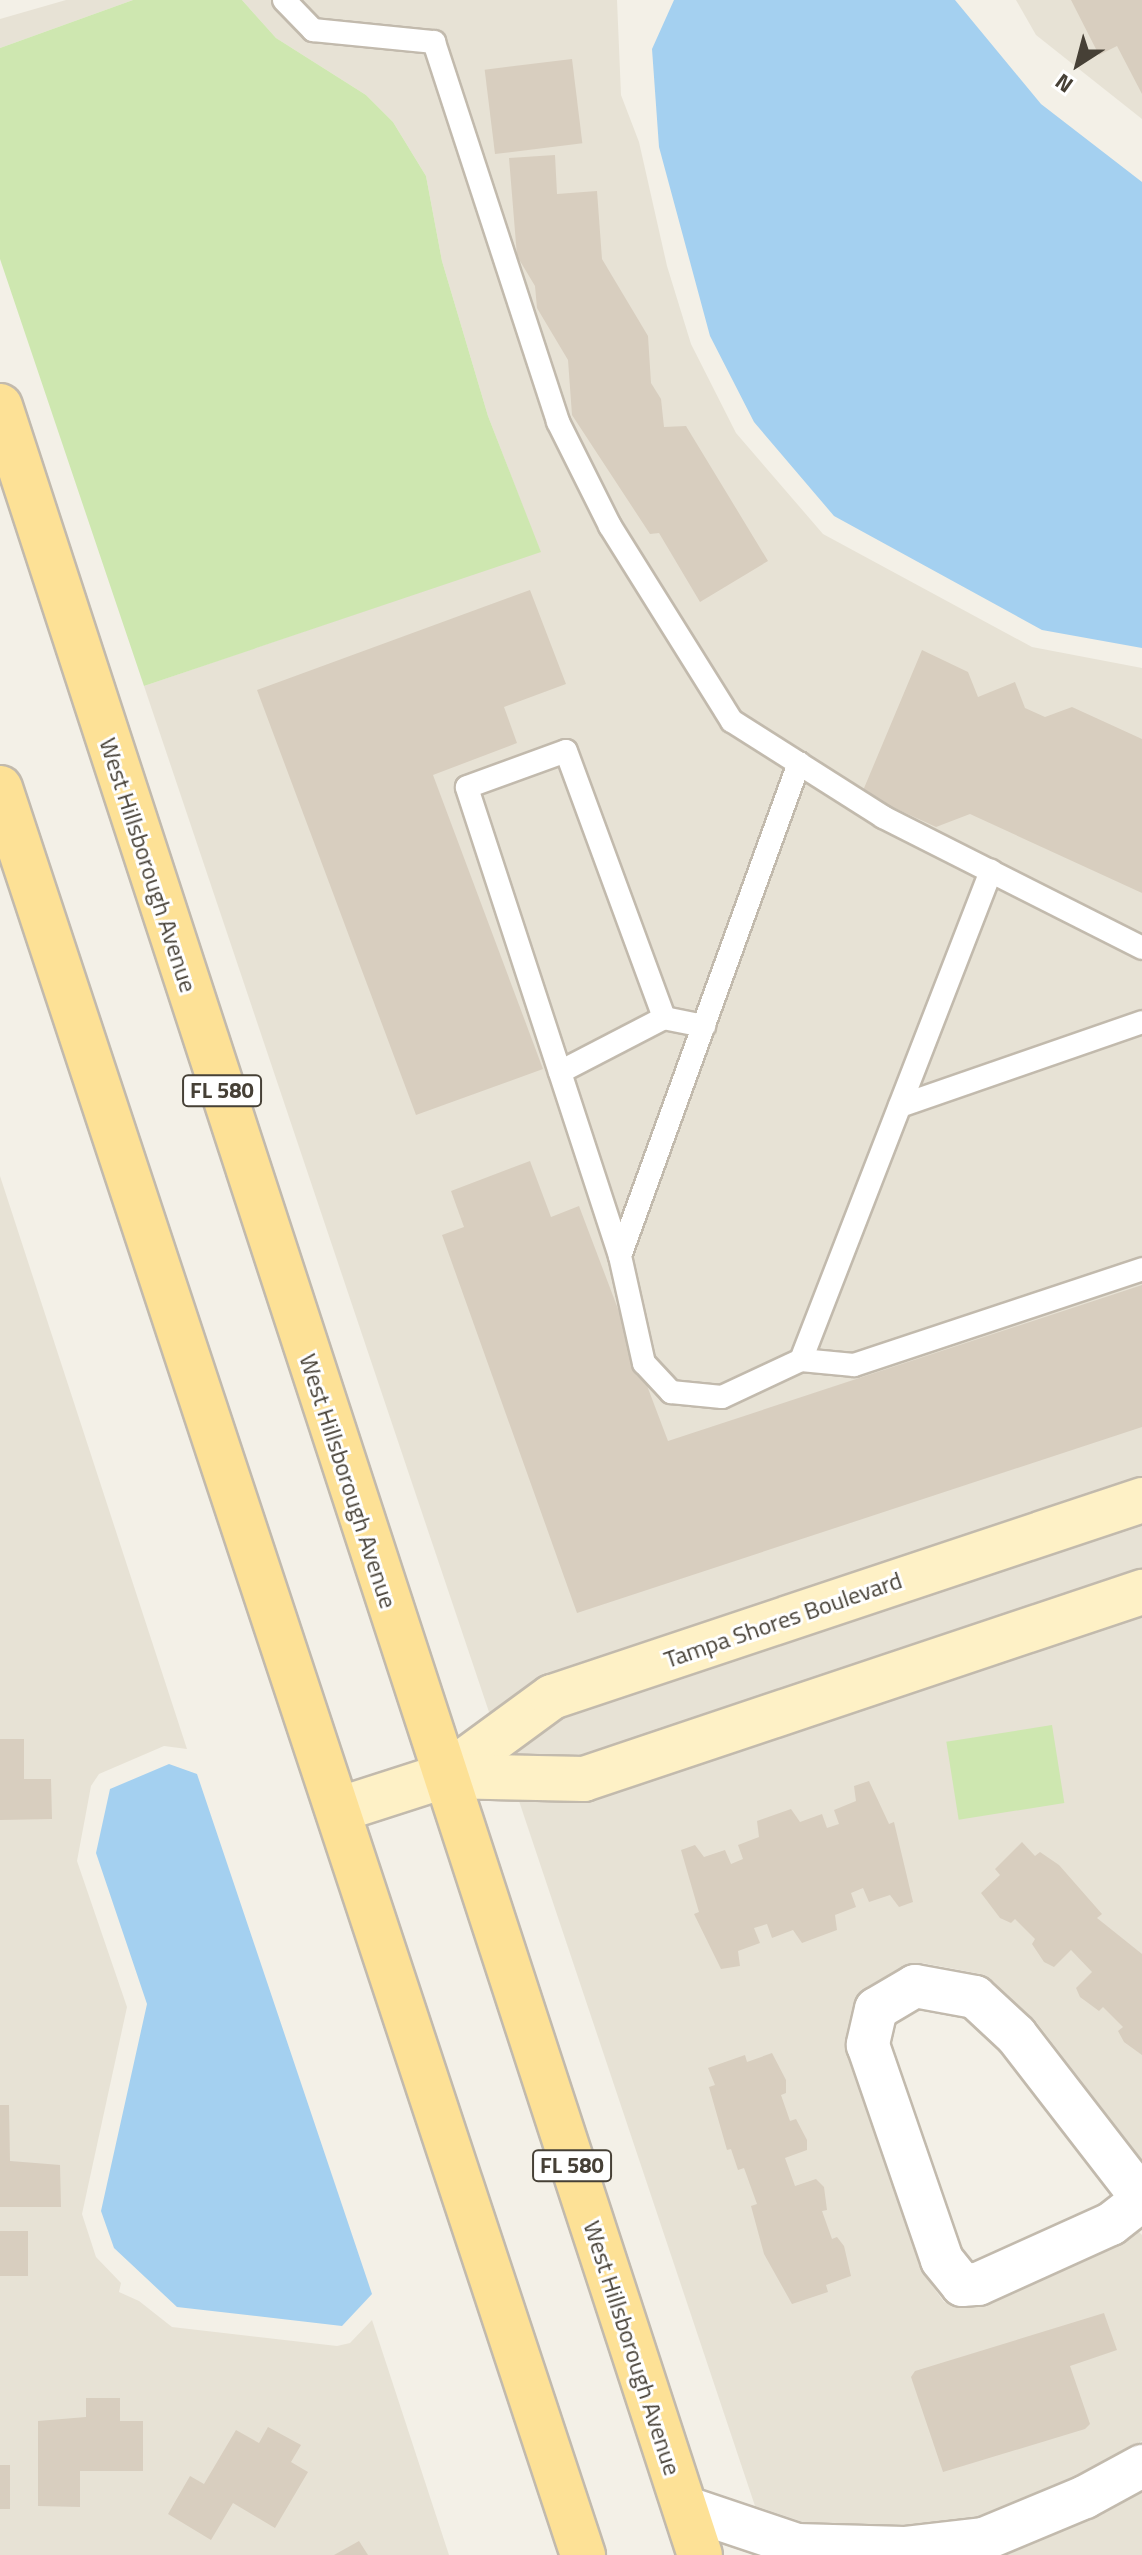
<!DOCTYPE html>
<style>
body{margin:0}
#map{position:relative;width:1142px;height:2555px;overflow:hidden;background:#f3f0e7;font-family:"Titillium Web",sans-serif}
div>[style]{position:absolute}
.residential>*{inset:0;background:#e7e2d5}
.green>*{inset:0;background:#cee7b0;transform-origin:0 0}
.water>*{inset:0;background:#a4d0f0}
.building>*{inset:0;background:#d8cebf;transform-origin:0 0}
.roads{filter:drop-shadow(2px 0 #c2baad) drop-shadow(-2px 0 #c2baad) drop-shadow(0 2px #c2baad) drop-shadow(0 -2px #c2baad)}
.lane>*{height:22px;margin:-11px;padding:0 11px;transform-origin:11px;border-radius:11px;background:#fff}
.street>*{height:42px;margin:-21px;padding:0 21px;transform-origin:21px;border-radius:21px;background:#fff}
.secondary>*{height:44px;margin:-22px;padding:0 22px;transform-origin:22px;border-radius:22px;background:#fef1c6}
.primary>*{height:44px;margin:-22px;padding:0 22px;transform-origin:22px;border-radius:22px;background:#fde196}
span{translate:-50% -50%;white-space:nowrap;text-align:center;line-height:1.15;-webkit-text-stroke:6px #fff;paint-order:stroke}
.shield-label span{padding:2px 6px;background:#fff;border:2px solid;border-radius:6px;-webkit-text-stroke-width:0}
.shield-label{font-size:22px;color:#464036;font-weight:700}
.street-label{font-size:24px;color:#464036}
.north{position:absolute;left:1038px;top:24px;width:80px;height:80px;-webkit-text-stroke:6px #fff;paint-order:stroke;rotate:216deg;font-size:22px;font-weight:700;line-height:32px;text-align:center;color:#464036}
.north::after{content:'';display:block;margin:auto;width:28px;height:36px;background:#464036;clip-path:polygon(50% 0,100% 100%,50% 72%,0 100%)}
</style>
<div id="map">
<div class="residential">
<div style="clip-path:polygon(66px 0,133px 0,0 48px,0 19px)"></div>
<div style="clip-path:polygon(242px 0,617px 0,621px 95px,639px 142px,667px 266px,691px 344px,736px 433px,823px 534px,1032px 647px,1142px 668px,1142px 1476px,548px 1675px,490px 1715px,144px 686px,540px 551px,488px 416px,442px 261px,426px 176px,393px 122px,366px 95px,276px 38px)"></div>
<div style="clip-path:polygon(1016px 0,1142px 0,1142px 119px,1036px 35px)"></div>
<div style="clip-path:polygon(0 1176px,187px 1749px,164px 1746px,99px 1774px,91px 1786px,77px 1861px,127px 2007px,82px 2214px,96px 2257px,121px 2283px,119px 2292px,139px 2301px,172px 2327px,337px 2346px,350px 2343px,372px 2320px,449px 2555px,0 2555px)"></div>
<div style="clip-path:polygon(1142px 1523px,1142px 1568px,583px 1755px,510px 1754px,560px 1718px)"></div>
<div style="clip-path:polygon(1142px 1615px,1142px 2160px,1034px 2019px,981px 1974px,922px 1963px,906px 1966px,867px 1989px,855px 2006px,846px 2042px,921px 2270px,944px 2302px,962px 2308px,985px 2305px,1117px 2245px,1138px 2231px,1142px 2235px,1142px 2441px,1077px 2476px,978px 2517px,906px 2525px,803px 2522px,755px 2506px,519px 1801px,581px 1802px)"></div>
<div style="clip-path:polygon(1142px 2491px,1142px 2555px,1006px 2555px,1094px 2517px)"></div>
</div>
<div class="green">
<div style="clip-path:polygon(133px 0,242px 0,276px 38px,366px 95px,393px 122px,426px 176px,442px 261px,488px 416px,541px 552px,144px 686px,0 259px,0 48px)"></div>
<div style="left:1052px;top:1725px;width:79px;height:107px;rotate:81deg"></div>
</div>
<div class="water">
<div style="clip-path:polygon(674px 0,955px 0,1041px 104px,1142px 182px,1142px 648px,1042px 630px,834px 516px,754px 422px,710px 336px,659px 147px,652px 49px)"></div>
<div style="clip-path:polygon(169px 1764px,197px 1774px,372px 2294px,342px 2326px,177px 2307px,114px 2248px,101px 2211px,147px 2004px,96px 1853px,110px 1789px)"></div>
</div>
<div class="building">
<div style="clip-path:polygon(1071px 0,1142px 0,1142px 94px,1117px 46px,1099px 55px)"></div>
<div style="left:572px;top:59px;width:85px;height:88px;rotate:83deg"></div>
<div style="clip-path:polygon(555px 155px,557px 194px,597px 191px,602px 259px,648px 336px,651px 383px,661px 399px,664px 427px,686px 426px,768px 561px,700px 602px,659px 533px,650px 534px,572px 415px,568px 360px,537px 308px,535px 286px,517px 256px,509px 158px)"></div>
<div style="clip-path:polygon(530px 590px,566px 684px,504px 707px,517px 743px,433px 775px,543px 1069px,416px 1115px,257px 690px)"></div>
<div style="clip-path:polygon(922px 650px,968px 672px,978px 697px,1015px 682px,1025px 708px,1045px 717px,1072px 707px,1142px 739px,1142px 893px,970px 814px,936px 827px,862px 793px)"></div>
<div style="clip-path:polygon(530px 1161px,551px 1217px,579px 1206px,668px 1441px,1142px 1285px,1142px 1427px,577px 1613px,442px 1235px,464px 1227px,451px 1191px)"></div>
<div style="clip-path:polygon(0 1739px,24px 1739px,24px 1779px,51px 1779px,52px 1819px,0 1820px)"></div>
<div style="clip-path:polygon(869px 1781px,889px 1824px,894px 1822px,913px 1902px,899px 1907px,890px 1895px,869px 1902px,863px 1888px,851px 1893px,856px 1907px,835px 1915px,837px 1930px,802px 1943px,793px 1930px,772px 1938px,767px 1924px,754px 1928px,760px 1943px,738px 1951px,740px 1966px,721px 1969px,694px 1914px,699px 1912px,681px 1850px,695px 1845px,704px 1857px,725px 1850px,731px 1864px,743px 1859px,738px 1845px,759px 1837px,757px 1821px,791px 1809px,800px 1822px,822px 1814px,827px 1828px,839px 1824px,834px 1810px,856px 1801px,854px 1786px)"></div>
<div style="clip-path:polygon(1022px 1842px,1035px 1856px,1040px 1852px,1059px 1865px,1102px 1914px,1097px 1918px,1142px 1954px,1142px 2055px,1124px 2042px,1118px 2031px,1123px 2027px,1103px 2007px,1099px 2011px,1080px 1997px,1076px 1988px,1092px 1972px,1071px 1950px,1054px 1967px,1044px 1962px,1032px 1944px,1035px 1939px,1015px 1919px,1011px 1923px,1000px 1918px,981px 1893px,1000px 1875px,995px 1869px)"></div>
<div style="clip-path:polygon(772px 2053px,786px 2080px,786px 2093px,781px 2095px,790px 2121px,796px 2119px,807px 2140px,807px 2150px,785px 2158px,795px 2186px,816px 2179px,824px 2187px,827px 2210px,822px 2211px,832px 2239px,837px 2237px,844px 2246px,851px 2276px,826px 2285px,828px 2292px,792px 2304px,764px 2254px,751px 2206px,757px 2204px,744px 2168px,738px 2170px,731px 2149px,727px 2150px,709px 2087px,715px 2085px,708px 2068px,745px 2055px,747px 2062px)"></div>
<div style="clip-path:polygon(0 2105px,9px 2105px,10px 2161px,60px 2165px,61px 2207px,0 2207px)"></div>
<div style="left:0;top:2231px;width:28px;height:45px"></div>
<div style="clip-path:polygon(1104px 2313px,1117px 2350px,1070px 2366px,1090px 2424px,1085px 2429px,943px 2472px,911px 2377px,915px 2371px)"></div>
<div style="clip-path:polygon(86px 2398px,120px 2398px,120px 2421px,143px 2421px,143px 2471px,80px 2471px,80px 2507px,38px 2506px,38px 2421px,86px 2417px)"></div>
<div style="clip-path:polygon(268px 2427px,301px 2445px,291px 2462px,308px 2472px,275px 2528px,233px 2503px,211px 2540px,168px 2514px,190px 2476px,204px 2484px,236px 2430px,259px 2443px)"></div>
<div style="left:0;top:2465px;width:10px;height:44px"></div>
<div style="clip-path:polygon(359px 2541px,368px 2555px,334px 2555px)"></div>
</div>
<div class="roads">
<div class="lane">
<div style="left:284px;top:0;width:42px;rotate:46deg"></div>
<div style="left:313px;top:30px;width:122px;rotate:5.7deg"></div>
<div style="left:434px;top:42px;width:400px;rotate:71.9deg"></div>
<div style="left:558px;top:422px;width:116px;rotate:63.4deg"></div>
<div style="left:610px;top:526px;width:230px;rotate:58deg"></div>
<div style="left:732px;top:721px;width:179px;rotate:32.4deg"></div>
<div style="left:883px;top:817px;width:290px;rotate:26.8deg"></div>
<div style="left:799px;top:763px;width:524px;rotate:109.96deg"></div>
<div style="left:620px;top:1256px;width:110px;rotate:77.4deg"></div>
<div style="left:644px;top:1363px;width:40px;rotate:47deg"></div>
<div style="left:671px;top:1392px;width:51px;rotate:5.6deg"></div>
<div style="left:722px;top:1397px;width:87px;rotate:-25.1deg"></div>
<div style="left:801px;top:1360px;width:525px;rotate:-68.77deg"></div>
<div style="left:560px;top:1072px;width:117px;rotate:-27.4deg"></div>
<div style="left:900px;top:1106px;width:256px;rotate:-19.1deg"></div>
<div style="left:620px;top:1256px;width:493px;rotate:-108.1deg"></div>
<div style="left:467px;top:787px;width:105px;rotate:-20deg"></div>
<div style="left:566px;top:751px;width:284px;rotate:69.8deg"></div>
<div style="left:664px;top:1018px;width:41px;rotate:11.3deg"></div>
<div style="left:801px;top:1360px;width:53px;rotate:5.4deg"></div>
<div style="left:854px;top:1365px;width:304px;rotate:-18.4deg"></div>
</div>
<div class="street">
<div style="left:1142px;top:2198px;width:206px;rotate:-127.7deg"></div>
<div style="left:1016px;top:2035px;width:56px;rotate:-137.2deg"></div>
<div style="left:975px;top:1997px;width:61px;rotate:-169.6deg"></div>
<div style="left:915px;top:1986px;width:45px;rotate:149.5deg"></div>
<div style="left:876px;top:2009px;width:37px;rotate:103deg"></div>
<div style="left:868px;top:2045px;width:227px;rotate:71deg"></div>
<div style="left:942px;top:2260px;width:32px;rotate:51deg"></div>
<div style="left:962px;top:2285px;width:16px;rotate:-4deg"></div>
<div style="left:978px;top:2284px;width:146px;rotate:-24.3deg"></div>
<div style="left:1111px;top:2224px;width:39px;rotate:-38deg"></div>
<div style="left:684px;top:2507px;width:119px;rotate:18.6deg"></div>
<div style="left:797px;top:2545px;width:107px;rotate:1.6deg"></div>
<div style="left:904px;top:2548px;width:81px;rotate:-6.4deg"></div>
<div style="left:962px;top:2555px;width:27px;rotate:-36deg"></div>
<div style="left:984px;top:2539px;width:109px;rotate:-22.6deg"></div>
<div style="left:1085px;top:2497px;width:65px;rotate:-28.5deg"></div>
</div>
<div class="secondary">
<div style="left:444px;top:1776px;width:134px;rotate:-36.2deg"></div>
<div style="left:552px;top:1697px;width:622px;rotate:-18.46deg"></div>
<div style="left:338px;top:1810px;width:111px;rotate:-17.8deg"></div>
<div style="left:444px;top:1776px;width:140px;rotate:1.2deg"></div>
<div style="left:584px;top:1779px;width:589px;rotate:-18.53deg"></div>
</div>
<div class="primary">
<div style="left:0;top:406px;width:2260px;rotate:71.96deg"></div>
<div style="left:0;top:788px;width:1861px;rotate:71.74deg"></div>
</div>
</div>
<div class="shield-label">
<span style="left:222px;top:1091px">FL 580</span>
<span style="left:572px;top:2166px">FL 580</span>
</div>
<div class="street-label">
<span style="left:148px;top:865px;rotate:72deg">West Hillsborough Avenue</span>
<span style="left:348px;top:1481px;rotate:72deg">West Hillsborough Avenue</span>
<span style="left:783px;top:1620px;rotate:-19deg">Tampa Shores Boulevard</span>
<span style="left:632px;top:2348px;rotate:72deg">West Hillsborough Avenue</span>
</div>
<div class="north">N</div>
</div>
